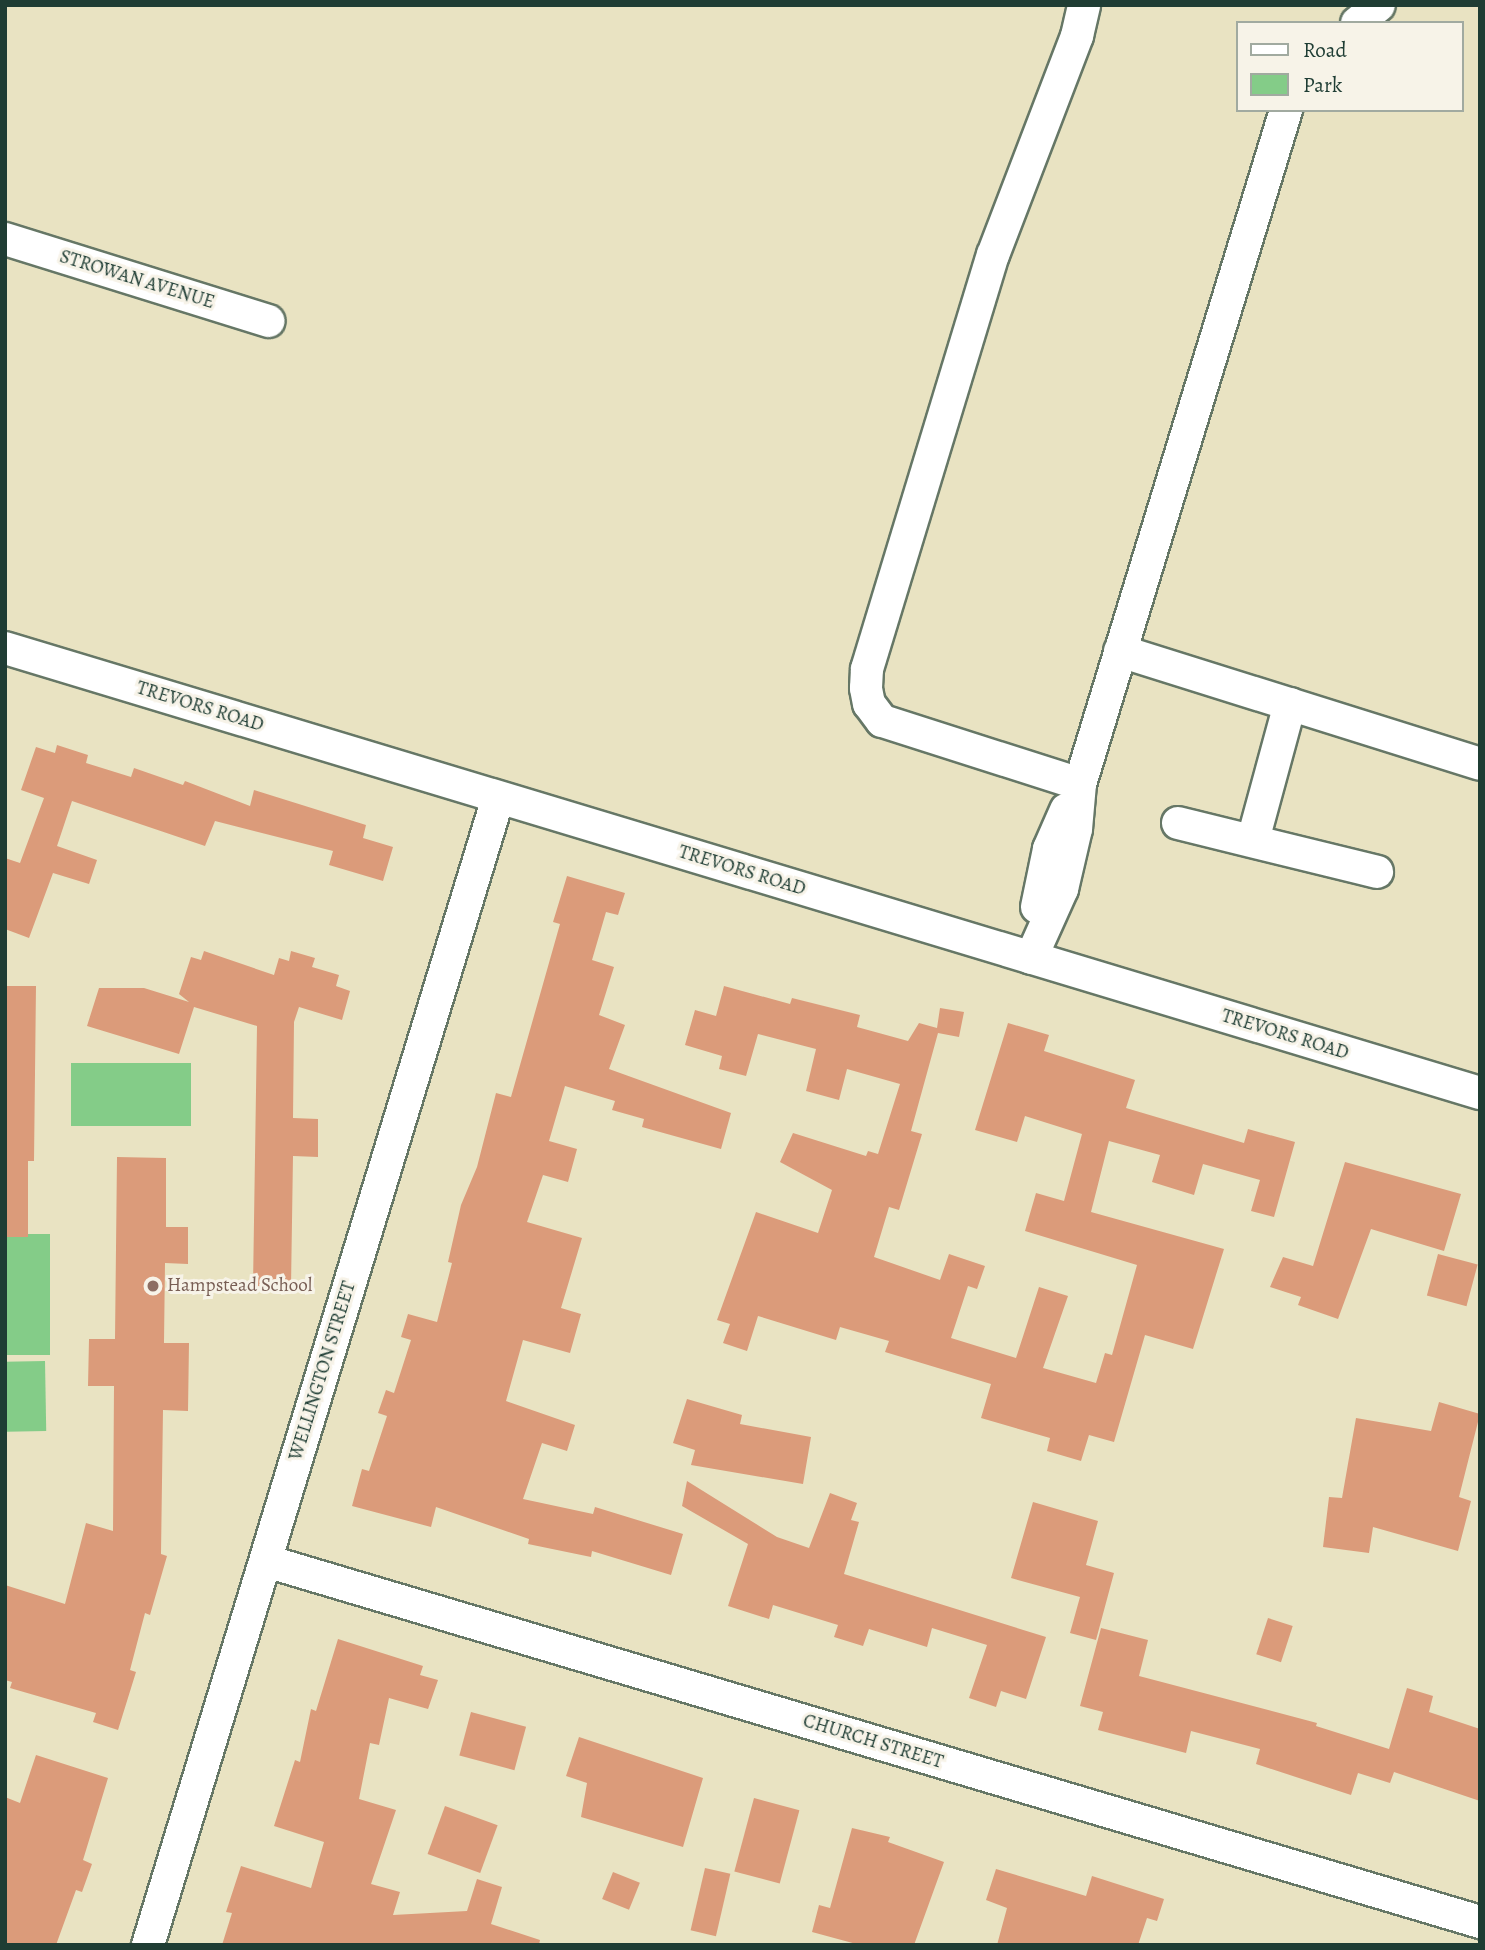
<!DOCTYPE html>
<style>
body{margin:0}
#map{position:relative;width:1485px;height:1950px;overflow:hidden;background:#e9e3c2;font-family:Alegreya,serif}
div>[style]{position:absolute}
.green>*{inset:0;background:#84cc88;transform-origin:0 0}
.building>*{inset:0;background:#db9b7a;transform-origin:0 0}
.roads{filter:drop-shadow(2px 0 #676) drop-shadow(-2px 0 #676) drop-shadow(0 2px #676) drop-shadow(0 -2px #676)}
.street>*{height:32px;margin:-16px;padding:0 16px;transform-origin:16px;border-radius:16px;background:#fff}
.dots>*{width:19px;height:19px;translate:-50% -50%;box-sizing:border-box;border:4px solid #f7f3e8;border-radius:50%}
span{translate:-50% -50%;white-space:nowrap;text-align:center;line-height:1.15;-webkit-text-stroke:6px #f7f3e8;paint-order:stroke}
.street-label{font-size:19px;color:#1f3d34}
.education-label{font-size:19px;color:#785e54}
.left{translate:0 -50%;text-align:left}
.frame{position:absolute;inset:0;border:7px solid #1f3d34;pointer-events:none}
.legend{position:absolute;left:1236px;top:21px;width:228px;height:91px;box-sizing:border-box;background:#f7f3e8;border:2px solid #a1aaa0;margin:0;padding:9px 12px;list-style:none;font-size:21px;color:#1f3d34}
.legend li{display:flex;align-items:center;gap:14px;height:35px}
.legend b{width:35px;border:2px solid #a1aaa0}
</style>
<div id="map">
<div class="green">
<div style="left:71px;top:1063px;width:120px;height:63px"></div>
<div style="left:50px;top:1234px;width:121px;height:45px;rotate:90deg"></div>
<div style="left:45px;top:1361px;width:70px;height:40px;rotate:89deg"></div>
</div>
<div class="building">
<div style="clip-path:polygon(57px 745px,88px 755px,86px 763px,131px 777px,134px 768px,183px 785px,185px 781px,250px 806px,254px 790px,366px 825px,363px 838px,393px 847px,383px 881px,329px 865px,333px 851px,215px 821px,205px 846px,72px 801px,57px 846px,97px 860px,89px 884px,53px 873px,29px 938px,5px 929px,5px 858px,20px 863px,44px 798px,21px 790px,36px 747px,55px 753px)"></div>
<div style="clip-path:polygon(567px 876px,625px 893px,618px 915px,606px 912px,592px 960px,614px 967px,599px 1015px,625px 1025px,609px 1069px,731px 1113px,721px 1149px,642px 1127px,644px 1119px,612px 1110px,615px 1101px,565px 1086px,549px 1141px,577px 1149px,568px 1182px,543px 1175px,527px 1222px,582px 1238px,561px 1308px,581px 1314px,570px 1353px,523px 1340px,506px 1401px,575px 1425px,567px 1451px,542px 1443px,523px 1499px,593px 1514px,595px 1507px,683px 1534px,671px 1575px,592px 1551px,591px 1557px,528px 1544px,529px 1539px,436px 1507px,431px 1527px,352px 1506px,362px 1469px,369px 1471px,387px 1416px,378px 1413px,386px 1390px,394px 1393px,411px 1340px,401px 1337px,408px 1314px,437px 1322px,452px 1263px,448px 1262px,461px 1205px,477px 1167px,496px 1093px,511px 1097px,560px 924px,553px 922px)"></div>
<div style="clip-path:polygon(204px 951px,274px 975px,279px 958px,289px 961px,291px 951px,315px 958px,312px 967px,339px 975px,336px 986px,350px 991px,342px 1020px,299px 1007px,294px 1022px,293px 1118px,318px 1119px,318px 1157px,293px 1156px,291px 1287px,253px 1286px,257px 1026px,194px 1007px,179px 1054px,87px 1026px,99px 988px,144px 988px,189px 1002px,179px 994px,191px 957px,201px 960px)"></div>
<div style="clip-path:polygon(5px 986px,36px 986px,34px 1161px,28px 1161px,28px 1237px,5px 1237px)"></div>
<div style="clip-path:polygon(724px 986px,790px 1004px,792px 998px,860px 1015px,857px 1027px,908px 1041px,919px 1023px,937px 1028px,940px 1008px,964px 1012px,959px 1037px,938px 1033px,911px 1131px,922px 1134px,899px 1210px,889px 1207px,874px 1257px,940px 1280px,949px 1254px,985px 1266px,977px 1289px,968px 1286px,951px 1338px,1016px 1358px,1039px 1287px,1068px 1296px,1043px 1368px,1096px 1383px,1105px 1353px,1112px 1355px,1137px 1265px,1025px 1231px,1036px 1193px,1064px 1201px,1082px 1134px,1025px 1116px,1017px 1142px,975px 1130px,1008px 1023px,1049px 1035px,1044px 1051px,1135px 1080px,1126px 1108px,1244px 1143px,1248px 1129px,1295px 1142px,1274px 1217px,1251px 1211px,1260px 1180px,1203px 1164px,1194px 1195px,1152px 1182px,1160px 1155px,1109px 1141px,1091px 1212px,1224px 1249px,1193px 1349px,1145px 1335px,1114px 1442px,1089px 1435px,1081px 1461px,1047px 1451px,1050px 1438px,981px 1418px,991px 1384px,885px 1352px,889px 1341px,840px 1327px,836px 1340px,758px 1316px,747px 1351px,723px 1343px,730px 1324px,717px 1320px,756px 1212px,818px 1233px,832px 1190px,780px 1162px,793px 1133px,866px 1156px,868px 1151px,878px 1154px,900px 1084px,847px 1069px,839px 1100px,806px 1091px,816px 1049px,758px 1034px,746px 1076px,719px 1069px,722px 1056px,685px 1045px,695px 1010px,716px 1016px)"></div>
<div style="clip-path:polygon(117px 1157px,166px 1158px,166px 1227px,188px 1227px,188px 1264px,165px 1263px,164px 1343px,189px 1343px,188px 1411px,163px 1410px,161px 1554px,167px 1556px,150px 1615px,145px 1613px,130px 1670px,136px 1672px,118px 1730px,93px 1722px,96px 1713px,10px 1688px,12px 1682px,5px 1680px,5px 1585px,65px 1604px,86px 1523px,113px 1531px,114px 1386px,88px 1386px,89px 1339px,115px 1339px)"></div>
<div style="clip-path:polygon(1345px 1162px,1461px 1194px,1444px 1251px,1371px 1229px,1338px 1319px,1298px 1305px,1301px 1297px,1270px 1287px,1283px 1257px,1313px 1266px)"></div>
<div style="left:1438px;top:1254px;width:41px;height:43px;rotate:15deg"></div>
<div style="clip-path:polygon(687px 1399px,742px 1415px,740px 1424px,811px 1437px,803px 1484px,691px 1465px,695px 1450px,673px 1443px)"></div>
<div style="clip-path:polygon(1439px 1402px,1480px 1414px,1459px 1497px,1471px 1501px,1458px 1551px,1373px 1527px,1369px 1553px,1323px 1547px,1329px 1497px,1342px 1498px,1356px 1418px,1431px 1431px)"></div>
<div style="clip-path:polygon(687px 1481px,777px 1537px,809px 1548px,830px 1493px,857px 1503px,851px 1520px,859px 1522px,844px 1574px,1046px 1637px,1026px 1699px,1001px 1691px,996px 1707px,969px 1698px,987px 1645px,932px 1628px,927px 1647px,869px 1629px,863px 1646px,834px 1637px,838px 1625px,773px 1605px,769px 1619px,728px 1606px,748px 1544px,682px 1506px)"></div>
<div style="clip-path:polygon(1033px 1502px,1098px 1521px,1086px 1565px,1114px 1573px,1096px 1640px,1070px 1633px,1080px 1597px,1011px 1578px)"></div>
<div style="left:1268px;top:1618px;width:26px;height:38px;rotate:18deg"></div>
<div style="clip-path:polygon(1101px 1628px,1148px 1640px,1139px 1676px,1317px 1723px,1316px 1726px,1389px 1749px,1407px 1688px,1433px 1696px,1429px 1712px,1480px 1729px,1480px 1801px,1394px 1772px,1390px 1783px,1358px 1773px,1351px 1795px,1256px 1764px,1260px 1749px,1191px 1731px,1186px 1753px,1098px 1730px,1103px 1712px,1080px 1706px)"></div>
<div style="clip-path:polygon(338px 1639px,423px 1666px,420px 1675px,438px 1680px,428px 1709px,389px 1698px,379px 1745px,370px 1743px,359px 1799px,396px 1810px,371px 1884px,400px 1892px,393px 1915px,467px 1911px,477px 1879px,502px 1887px,491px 1924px,540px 1940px,539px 1945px,222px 1945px,232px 1913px,226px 1912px,241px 1866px,311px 1888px,324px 1842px,274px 1826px,295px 1760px,300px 1762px,311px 1709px,316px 1711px)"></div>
<div style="left:471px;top:1712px;width:57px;height:45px;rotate:15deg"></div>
<div style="clip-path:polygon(579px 1737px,703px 1778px,683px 1847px,581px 1817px,587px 1783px,566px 1776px)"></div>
<div style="clip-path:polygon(36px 1755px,108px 1778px,83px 1860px,92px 1864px,82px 1892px,76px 1890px,56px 1945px,5px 1945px,5px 1797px,20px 1803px)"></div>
<div style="left:754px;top:1798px;width:47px;height:76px;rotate:15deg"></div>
<div style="left:445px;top:1806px;width:56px;height:51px;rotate:20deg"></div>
<div style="clip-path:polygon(852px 1828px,890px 1837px,888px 1842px,944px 1862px,914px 1945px,860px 1945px,812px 1932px,819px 1905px,830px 1908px)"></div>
<div style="left:705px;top:1868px;width:26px;height:64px;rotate:13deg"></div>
<div style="clip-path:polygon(996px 1869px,1086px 1896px,1092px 1876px,1164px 1899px,1157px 1921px,1147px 1918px,1138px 1945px,997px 1945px,1007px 1908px,986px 1900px)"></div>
<div style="left:613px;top:1872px;width:29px;height:29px;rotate:22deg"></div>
</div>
<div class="roads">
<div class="street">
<div style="left:1357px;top:23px;width:28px;rotate:-39deg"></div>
<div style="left:5px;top:239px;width:276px;rotate:17.3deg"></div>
<div style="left:5px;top:648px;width:1541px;rotate:16.79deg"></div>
<div style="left:1120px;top:651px;width:377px;rotate:17.4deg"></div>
<div style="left:1080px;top:784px;width:208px;rotate:-162.3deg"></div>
<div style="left:882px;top:721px;width:21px;rotate:-127deg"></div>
<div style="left:869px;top:704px;width:16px;rotate:-101deg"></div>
<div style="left:866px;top:688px;width:19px;rotate:-87deg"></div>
<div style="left:867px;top:669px;width:433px;rotate:-73.1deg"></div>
<div style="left:993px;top:255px;width:235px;rotate:-69deg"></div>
<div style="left:1077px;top:36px;width:32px;rotate:-77deg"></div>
<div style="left:1178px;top:823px;width:205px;rotate:13.8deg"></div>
<div style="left:1253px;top:840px;width:141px;rotate:-74.8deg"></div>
<div style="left:1037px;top:907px;width:59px;rotate:-78.3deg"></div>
<div style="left:1049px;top:849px;width:43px;rotate:-66.4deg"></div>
<div style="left:1031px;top:958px;width:76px;rotate:-65.8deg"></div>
<div style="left:1062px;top:889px;width:62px;rotate:-76.9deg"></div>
<div style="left:1076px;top:829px;width:45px;rotate:-84.9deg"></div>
<div style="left:1080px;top:784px;width:705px;rotate:-73deg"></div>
<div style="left:266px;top:1561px;width:1267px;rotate:16.56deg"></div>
<div style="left:148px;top:1945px;width:1199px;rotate:-73.03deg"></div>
</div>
</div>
<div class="dots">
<div style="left:153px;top:1286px;background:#8d6e63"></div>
</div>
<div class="street-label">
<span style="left:137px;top:280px;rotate:17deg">STROWAN AVENUE</span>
<span style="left:200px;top:707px;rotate:17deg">TREVORS ROAD</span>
<span style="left:742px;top:871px;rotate:17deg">TREVORS ROAD</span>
<span style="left:1285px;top:1035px;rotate:17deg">TREVORS ROAD</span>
<span style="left:323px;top:1371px;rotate:-73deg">WELLINGTON STREET</span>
<span style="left:873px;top:1742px;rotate:17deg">CHURCH STREET</span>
</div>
<div class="education-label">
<span class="left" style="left:167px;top:1286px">Hampstead School</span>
</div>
<div class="frame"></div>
<ul class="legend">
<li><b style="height:9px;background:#fff"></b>Road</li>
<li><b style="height:19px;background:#84cc88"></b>Park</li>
</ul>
</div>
